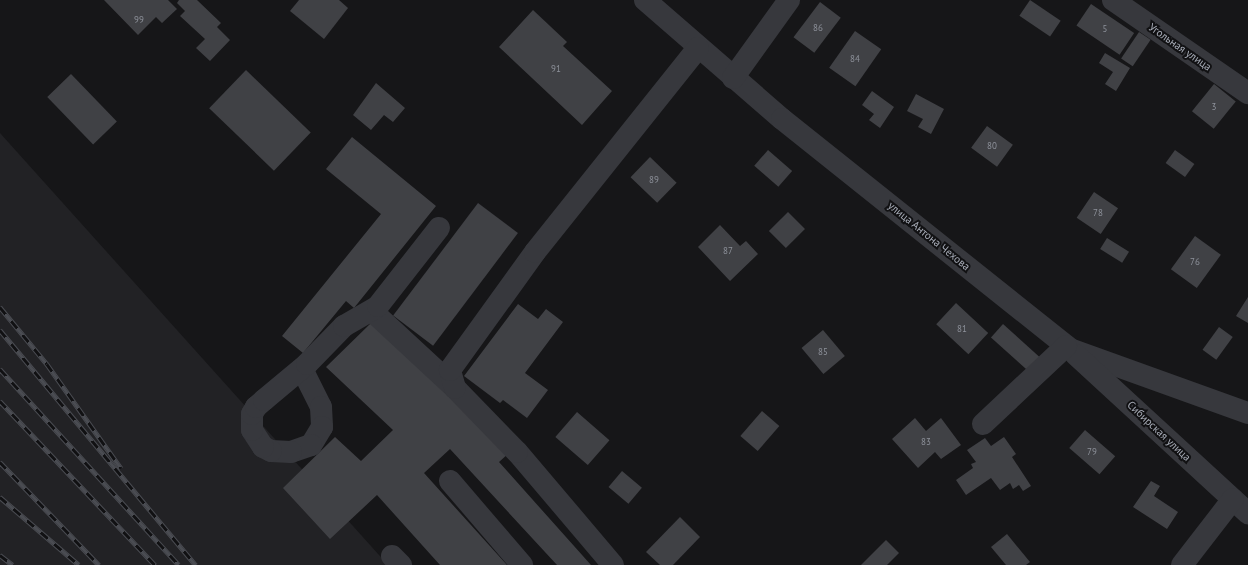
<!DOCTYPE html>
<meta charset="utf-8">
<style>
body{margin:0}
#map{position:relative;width:1248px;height:565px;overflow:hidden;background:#161618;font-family:"PT Sans",sans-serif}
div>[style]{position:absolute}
.built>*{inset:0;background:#222225}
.building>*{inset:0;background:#404145;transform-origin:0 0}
.minor>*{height:22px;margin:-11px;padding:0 11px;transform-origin:11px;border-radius:11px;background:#37383d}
.rail>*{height:4.5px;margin-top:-2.25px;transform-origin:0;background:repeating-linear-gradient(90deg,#111113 0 9px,#4a4c52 0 18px);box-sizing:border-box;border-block:1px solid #4a4c52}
span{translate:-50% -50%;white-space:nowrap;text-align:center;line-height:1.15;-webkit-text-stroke:4px #111113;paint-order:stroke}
.number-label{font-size:9px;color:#8e929b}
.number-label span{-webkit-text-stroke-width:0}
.street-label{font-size:11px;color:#a8adb8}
</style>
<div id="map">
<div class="built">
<div style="clip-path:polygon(0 133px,388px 565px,0 565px)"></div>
</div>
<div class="building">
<div style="clip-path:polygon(104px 0,168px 0,177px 9px,162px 23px,156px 17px,138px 35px)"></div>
<div style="clip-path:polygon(179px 0,197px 0,221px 23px,217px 27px,230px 40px,210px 61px,196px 48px,205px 39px,180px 16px,185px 11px,177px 3px)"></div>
<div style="clip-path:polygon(299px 0,339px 0,348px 8px,324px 39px,290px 11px)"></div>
<div style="left:1030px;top:0;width:37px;height:19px;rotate:34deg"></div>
<div style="left:820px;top:2px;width:26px;height:44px;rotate:37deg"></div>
<div style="left:1091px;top:4px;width:52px;height:26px;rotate:34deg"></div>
<div style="clip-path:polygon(533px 10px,567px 42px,563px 46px,612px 91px,582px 125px,499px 47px)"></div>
<div style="left:855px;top:31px;width:32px;height:45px;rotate:35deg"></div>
<div style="left:1139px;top:32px;width:14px;height:32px;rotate:34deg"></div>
<div style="clip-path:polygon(1105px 53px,1130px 68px,1116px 91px,1105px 84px,1113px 72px,1099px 63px)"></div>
<div style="left:246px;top:70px;width:90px;height:53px;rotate:44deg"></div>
<div style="left:71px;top:74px;width:66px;height:33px;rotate:46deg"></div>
<div style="clip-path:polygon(376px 83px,405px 108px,393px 122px,384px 115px,371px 130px,353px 115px)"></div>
<div style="left:1214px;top:84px;width:28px;height:35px;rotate:39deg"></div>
<div style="clip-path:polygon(872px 91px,894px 107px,880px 128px,869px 120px,874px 114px,862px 105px)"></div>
<div style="clip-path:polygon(916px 94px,944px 109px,931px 134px,918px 127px,923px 119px,907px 111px)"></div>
<div style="left:987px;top:126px;width:32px;height:27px;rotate:36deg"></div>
<div style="clip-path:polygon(352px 137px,436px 206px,354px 308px,346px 301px,303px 353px,282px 336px,381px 214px,326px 169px)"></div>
<div style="left:768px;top:150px;width:32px;height:21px;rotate:41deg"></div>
<div style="left:1175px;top:150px;width:24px;height:16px;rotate:36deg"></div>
<div style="left:650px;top:157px;width:37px;height:28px;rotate:44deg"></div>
<div style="left:1094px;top:192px;width:29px;height:31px;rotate:34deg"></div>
<div style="left:478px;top:203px;width:50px;height:141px;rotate:37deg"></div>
<div style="left:788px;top:212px;width:24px;height:27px;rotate:45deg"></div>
<div style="clip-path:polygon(720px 225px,740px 246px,746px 241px,758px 254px,730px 281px,698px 247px)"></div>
<div style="left:1195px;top:236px;width:32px;height:41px;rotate:36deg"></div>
<div style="left:1107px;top:238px;width:26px;height:13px;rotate:32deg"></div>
<div style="clip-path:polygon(1248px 297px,1248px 323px,1236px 316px)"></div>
<div style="left:956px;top:303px;width:44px;height:29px;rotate:43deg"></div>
<div style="clip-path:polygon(518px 304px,538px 319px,546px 309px,563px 322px,525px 373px,548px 390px,527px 418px,503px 400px,500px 403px,464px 376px)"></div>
<div style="clip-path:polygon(371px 323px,509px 453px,499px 462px,591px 565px,557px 565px,450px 449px,424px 473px,507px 565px,440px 565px,377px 495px,330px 539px,283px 488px,335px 437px,361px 461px,393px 430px,326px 367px)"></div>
<div style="left:1003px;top:324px;width:51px;height:18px;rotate:42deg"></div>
<div style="left:1219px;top:327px;width:17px;height:28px;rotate:36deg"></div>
<div style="left:823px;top:330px;width:34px;height:28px;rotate:50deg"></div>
<div style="left:762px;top:411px;width:23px;height:33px;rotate:41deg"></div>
<div style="left:577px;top:412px;width:43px;height:33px;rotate:41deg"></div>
<div style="clip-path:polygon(915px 418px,926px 431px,941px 418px,961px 445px,941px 459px,935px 452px,918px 468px,892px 439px)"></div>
<div style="left:1085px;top:430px;width:40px;height:24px;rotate:41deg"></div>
<div style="clip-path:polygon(1004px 437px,1016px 454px,1012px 457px,1031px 486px,1023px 491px,1019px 485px,1013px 489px,1010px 483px,1000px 490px,991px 478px,966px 495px,956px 480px,973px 468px,971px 464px,976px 462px,967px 450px,985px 438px,991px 446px)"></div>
<div style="left:622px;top:471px;width:26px;height:21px;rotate:40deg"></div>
<div style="clip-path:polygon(1151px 481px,1160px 486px,1154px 496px,1178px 512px,1167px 529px,1133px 507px)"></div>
<div style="clip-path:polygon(680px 517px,700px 537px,673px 565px,660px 565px,646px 552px)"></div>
<div style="clip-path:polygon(1007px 534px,1030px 562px,1026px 565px,1006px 565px,991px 547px)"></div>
<div style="clip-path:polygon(886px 540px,899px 553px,887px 565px,861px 565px)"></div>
</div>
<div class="minor">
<div style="left:645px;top:0;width:181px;rotate:41deg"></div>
<div style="left:782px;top:119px;width:369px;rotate:38.6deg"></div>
<div style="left:1070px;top:349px;width:189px;rotate:19.8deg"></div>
<div style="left:1113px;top:0;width:164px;rotate:34.6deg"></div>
<div style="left:733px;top:78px;width:96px;rotate:-54.3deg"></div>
<div style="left:373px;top:312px;width:112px;rotate:42.8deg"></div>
<div style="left:1076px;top:355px;width:234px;rotate:42.6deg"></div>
<div style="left:302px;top:369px;width:42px;rotate:63.4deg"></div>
<div style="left:321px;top:407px;width:20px;rotate:87deg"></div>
<div style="left:322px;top:427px;width:21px;rotate:121deg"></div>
<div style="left:311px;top:445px;width:21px;rotate:161deg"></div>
<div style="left:291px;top:452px;width:20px;rotate:-177deg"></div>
<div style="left:271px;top:451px;width:9px;rotate:-153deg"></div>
<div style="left:263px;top:447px;width:20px;rotate:-123deg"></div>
<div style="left:252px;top:430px;width:16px;rotate:-90deg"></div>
<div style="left:252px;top:414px;width:8px;rotate:-60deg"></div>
<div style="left:256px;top:407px;width:11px;rotate:-41deg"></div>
<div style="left:264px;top:400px;width:56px;rotate:-39.9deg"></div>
<div style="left:307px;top:364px;width:53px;rotate:-45.8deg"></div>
<div style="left:344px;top:326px;width:39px;rotate:-30deg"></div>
<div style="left:378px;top:306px;width:99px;rotate:-52deg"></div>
<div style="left:983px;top:424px;width:114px;rotate:-43.2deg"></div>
<div style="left:450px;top:481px;width:111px;rotate:49.4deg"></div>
<div style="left:392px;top:556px;width:13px;rotate:45deg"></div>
<div style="left:613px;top:565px;width:148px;rotate:-130.3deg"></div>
<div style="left:517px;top:452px;width:89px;rotate:-134.1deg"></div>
<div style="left:455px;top:388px;width:19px;rotate:-106deg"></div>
<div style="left:450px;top:370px;width:145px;rotate:-54.2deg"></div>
<div style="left:535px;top:252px;width:261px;rotate:-51.4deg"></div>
<div style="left:1182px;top:565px;width:83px;rotate:-52.3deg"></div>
</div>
<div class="rail">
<div style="left:0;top:307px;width:74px;rotate:50.5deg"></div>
<div style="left:47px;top:364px;width:128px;rotate:54.6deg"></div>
<div style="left:0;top:330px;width:306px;rotate:50.2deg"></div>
<div style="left:0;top:369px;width:265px;rotate:47.6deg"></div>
<div style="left:0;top:401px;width:226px;rotate:46.6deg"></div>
<div style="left:0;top:462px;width:143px;rotate:46.1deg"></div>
<div style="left:0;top:497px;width:104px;rotate:40.7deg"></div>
<div style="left:0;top:555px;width:16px;rotate:38deg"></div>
</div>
<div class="number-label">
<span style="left:139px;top:20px">99</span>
<span style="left:818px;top:28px">86</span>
<span style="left:1105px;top:29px">5</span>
<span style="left:855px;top:59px">84</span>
<span style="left:556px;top:69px">91</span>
<span style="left:1214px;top:107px">3</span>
<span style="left:992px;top:146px">80</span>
<span style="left:654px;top:180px">89</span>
<span style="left:1098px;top:213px">78</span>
<span style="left:728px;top:251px">87</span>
<span style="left:1195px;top:262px">76</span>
<span style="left:962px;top:329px">81</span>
<span style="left:823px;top:352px">85</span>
<span style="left:926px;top:442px">83</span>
<span style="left:1092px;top:452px">79</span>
</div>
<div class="street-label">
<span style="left:1180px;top:47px;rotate:35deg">Угольная улица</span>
<span style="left:929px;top:236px;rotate:39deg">улица Антона Чехова</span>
<span style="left:1159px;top:431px;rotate:43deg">Сибирская улица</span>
</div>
</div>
